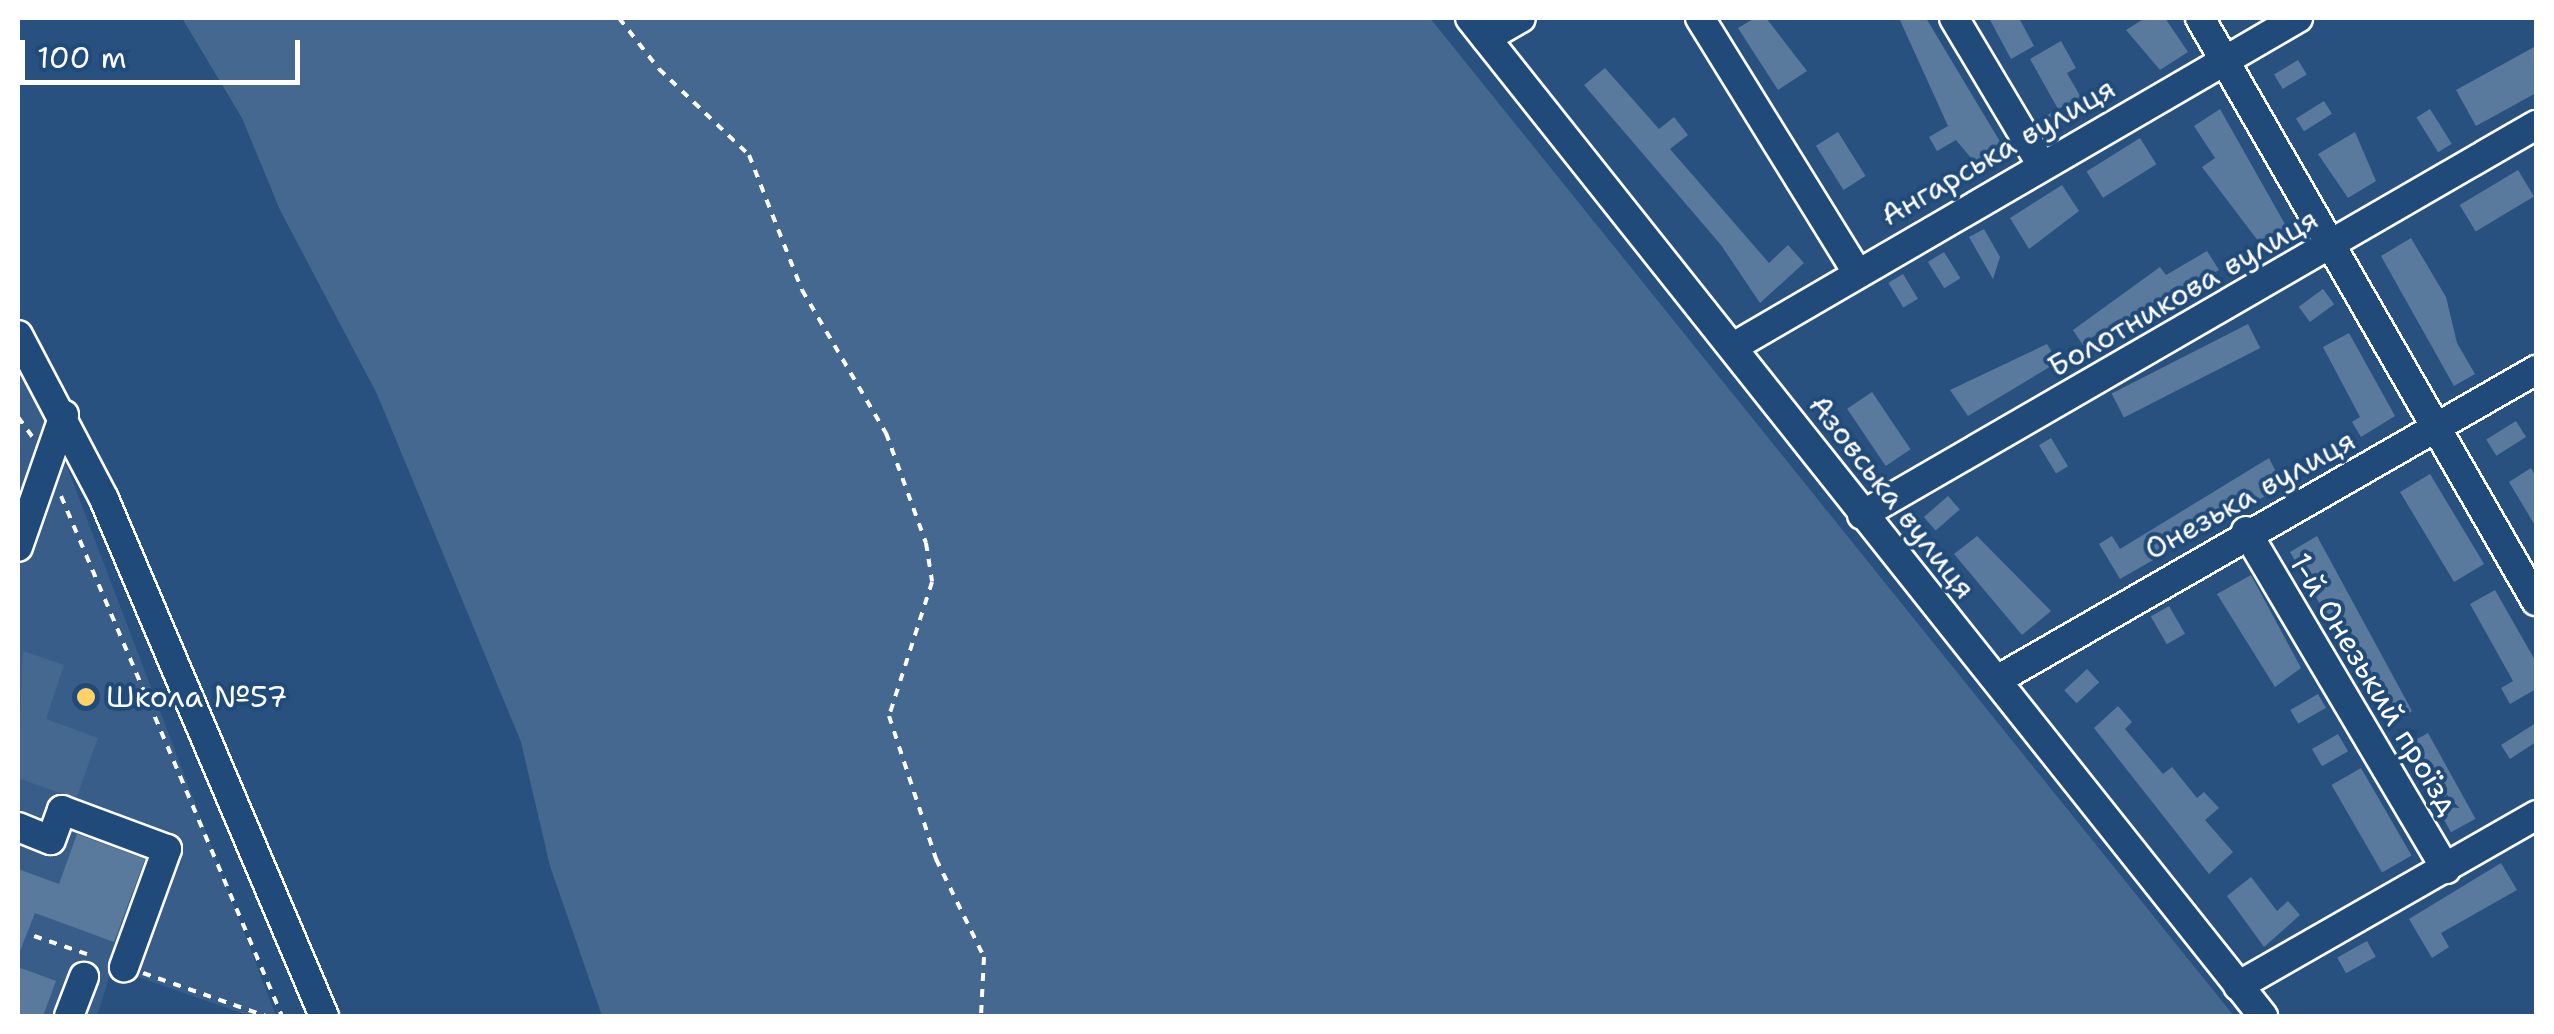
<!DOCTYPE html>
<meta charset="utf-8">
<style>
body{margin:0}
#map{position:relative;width:2554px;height:1034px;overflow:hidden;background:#28517f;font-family:"Shantell Sans",sans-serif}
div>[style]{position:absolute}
.built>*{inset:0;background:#375d88}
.green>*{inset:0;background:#446890}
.building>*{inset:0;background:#5a7a9d;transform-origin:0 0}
.path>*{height:4px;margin-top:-2px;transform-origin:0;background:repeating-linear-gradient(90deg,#fff 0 8px,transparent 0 16px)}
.roads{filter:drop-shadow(2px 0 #fff) drop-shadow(-2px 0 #fff) drop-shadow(0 2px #fff) drop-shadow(0 -2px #fff)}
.minor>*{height:28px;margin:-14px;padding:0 14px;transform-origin:14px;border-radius:14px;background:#1f4a7a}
.dots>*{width:28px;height:28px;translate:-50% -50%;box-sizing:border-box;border:5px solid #1f4a7a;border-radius:50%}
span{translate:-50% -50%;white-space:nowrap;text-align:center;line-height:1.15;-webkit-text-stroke:8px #1f4a7a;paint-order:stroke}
.street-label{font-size:30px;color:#fff}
.poi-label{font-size:30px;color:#fff}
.left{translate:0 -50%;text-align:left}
.frame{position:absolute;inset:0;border:20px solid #fff;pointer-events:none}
.scale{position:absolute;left:20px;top:40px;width:280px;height:45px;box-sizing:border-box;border:5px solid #fff;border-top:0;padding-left:12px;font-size:30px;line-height:35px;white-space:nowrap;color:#fff;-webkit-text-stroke:8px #1f4a7a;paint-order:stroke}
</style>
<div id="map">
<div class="built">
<div style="clip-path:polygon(18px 366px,52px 427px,276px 1016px,250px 1016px,112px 968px,97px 1016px,18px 1016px)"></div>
</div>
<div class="green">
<div style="clip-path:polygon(182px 18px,1430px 18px,2234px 1016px,602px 1016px,550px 866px,521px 742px,377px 394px,280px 210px,242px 118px)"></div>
<div style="clip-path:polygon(23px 651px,64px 665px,46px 719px,98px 738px,76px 799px,18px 778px)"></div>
</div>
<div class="building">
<div style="clip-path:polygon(1755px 18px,1766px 18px,1807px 71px,1778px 90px,1738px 28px)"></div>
<div style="clip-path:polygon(1899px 18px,1926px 18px,2008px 155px,1982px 171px,1956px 140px,1937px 151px,1929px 137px,1948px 126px)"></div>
<div style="clip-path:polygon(1989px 18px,2019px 18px,2034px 46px,2011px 59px)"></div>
<div style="clip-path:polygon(2145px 18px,2165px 18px,2188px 52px,2160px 70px,2126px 30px)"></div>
<div style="clip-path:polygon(2061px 41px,2076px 68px,2067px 73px,2088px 110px,2052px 131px,2044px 117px,2058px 109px,2030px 59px)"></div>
<div style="clip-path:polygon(2536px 46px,2536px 93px,2476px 126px,2456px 90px)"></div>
<div style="left:2298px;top:60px;width:17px;height:28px;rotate:59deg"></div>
<div style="clip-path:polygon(1605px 68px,1659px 129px,1674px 117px,1688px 135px,1670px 149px,1769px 263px,1788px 245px,1804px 263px,1760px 303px,1721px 245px,1584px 85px)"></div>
<div style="left:2324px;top:101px;width:15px;height:33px;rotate:58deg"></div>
<div style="clip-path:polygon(2220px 109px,2290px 233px,2265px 250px,2202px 167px,2215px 158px,2194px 126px)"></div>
<div style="left:2430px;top:109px;width:41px;height:16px;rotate:58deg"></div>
<div style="left:1838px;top:132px;width:52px;height:26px;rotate:58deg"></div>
<div style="clip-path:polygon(2355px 132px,2376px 181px,2348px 198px,2318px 154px)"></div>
<div style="left:2140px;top:138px;width:31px;height:63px;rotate:58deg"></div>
<div style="left:2518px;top:170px;width:31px;height:68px;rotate:59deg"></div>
<div style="clip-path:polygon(2062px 185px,2079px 211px,2029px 249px,2010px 218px)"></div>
<div style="clip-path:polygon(1984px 229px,2000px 257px,1993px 279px,1969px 237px)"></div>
<div style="clip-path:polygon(2411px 238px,2446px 297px,2457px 343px,2475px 374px,2454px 386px,2381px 256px)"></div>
<div style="clip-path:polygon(2207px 251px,2219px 270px,2086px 350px,2073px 330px,2160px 267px,2166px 275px)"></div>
<div style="left:1944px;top:252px;width:31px;height:19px;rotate:58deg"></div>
<div style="left:1903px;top:274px;width:29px;height:17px;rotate:59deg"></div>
<div style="left:2323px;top:289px;width:19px;height:30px;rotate:54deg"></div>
<div style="left:2248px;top:324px;width:27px;height:153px;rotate:63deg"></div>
<div style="clip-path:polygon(2349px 333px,2395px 416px,2361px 437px,2352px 422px,2360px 417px,2323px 347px)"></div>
<div style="clip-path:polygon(2047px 344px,2058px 362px,1968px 416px,1950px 390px)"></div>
<div style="left:1872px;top:392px;width:69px;height:30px;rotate:56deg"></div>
<div style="left:2516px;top:421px;width:19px;height:35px;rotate:58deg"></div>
<div style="left:2051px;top:438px;width:33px;height:14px;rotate:59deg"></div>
<div style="clip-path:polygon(2269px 458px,2283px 486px,2120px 579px,2099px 544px,2112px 536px,2120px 549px)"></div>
<div style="clip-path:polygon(2531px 468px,2536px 477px,2536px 527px,2509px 482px)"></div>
<div style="left:2430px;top:474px;width:105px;height:35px;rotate:59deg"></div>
<div style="left:1948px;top:496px;width:18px;height:32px;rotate:49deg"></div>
<div style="clip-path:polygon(1977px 536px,2051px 611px,2022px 635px,1954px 554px)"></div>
<div style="clip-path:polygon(2317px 536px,2412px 711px,2390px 725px,2290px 552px)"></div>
<div style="clip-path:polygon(2251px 575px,2301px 668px,2275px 687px,2217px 594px)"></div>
<div style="clip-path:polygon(2495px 590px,2536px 662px,2536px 689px,2510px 704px,2501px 688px,2513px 681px,2470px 604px)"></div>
<div style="left:2169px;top:606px;width:32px;height:21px;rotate:60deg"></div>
<div style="left:2087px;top:669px;width:18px;height:31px;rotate:47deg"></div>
<div style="left:2318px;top:694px;width:16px;height:32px;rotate:60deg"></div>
<div style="clip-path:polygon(2118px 706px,2132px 722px,2125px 729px,2163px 774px,2172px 767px,2197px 798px,2204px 792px,2219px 808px,2205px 820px,2233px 852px,2209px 874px,2094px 728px)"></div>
<div style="clip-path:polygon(2536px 723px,2536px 742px,2510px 759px,2501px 745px)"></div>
<div style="left:2428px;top:733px;width:98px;height:28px;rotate:61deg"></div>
<div style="left:2338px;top:734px;width:20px;height:30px;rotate:60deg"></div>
<div style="left:2361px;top:768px;width:101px;height:34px;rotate:60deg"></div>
<div style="clip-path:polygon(77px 834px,145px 859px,114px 942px,35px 913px,18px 956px,18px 869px,59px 884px)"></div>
<div style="clip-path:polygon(2501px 863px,2517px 890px,2441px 933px,2449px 947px,2432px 958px,2409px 919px)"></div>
<div style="clip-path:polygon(2251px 877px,2277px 911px,2288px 901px,2300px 915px,2264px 947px,2227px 896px)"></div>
<div style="left:2367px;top:941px;width:18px;height:34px;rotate:61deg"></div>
<div style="clip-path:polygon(18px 967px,56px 981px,43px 1016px,18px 1016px)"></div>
</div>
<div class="path">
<div style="left:619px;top:18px;width:65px;rotate:51.9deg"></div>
<div style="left:659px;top:69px;width:124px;rotate:43.7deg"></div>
<div style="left:749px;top:155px;width:145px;rotate:68.6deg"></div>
<div style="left:802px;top:290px;width:166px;rotate:59.6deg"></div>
<div style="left:886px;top:433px;width:117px;rotate:70deg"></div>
<div style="left:926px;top:543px;width:39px;rotate:81deg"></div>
<div style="left:932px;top:582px;width:141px;rotate:107.8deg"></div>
<div style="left:889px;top:716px;width:151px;rotate:71.8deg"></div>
<div style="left:936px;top:859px;width:109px;rotate:63.9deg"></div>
<div style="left:984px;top:957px;width:59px;rotate:92.9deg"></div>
<div style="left:18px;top:417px;width:26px;rotate:54deg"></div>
<div style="left:61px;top:496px;width:565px;rotate:66.97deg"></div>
<div style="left:34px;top:936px;width:56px;rotate:18.8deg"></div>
<div style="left:143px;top:973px;width:130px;rotate:19.3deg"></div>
</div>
<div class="roads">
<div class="minor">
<div style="left:1470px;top:18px;width:1275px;rotate:51.53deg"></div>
<div style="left:1700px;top:18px;width:299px;rotate:58.3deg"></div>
<div style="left:1954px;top:18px;width:168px;rotate:59.2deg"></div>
<div style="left:2200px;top:18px;width:673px;rotate:60.04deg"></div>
<div style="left:1486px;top:38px;width:40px;rotate:-29.7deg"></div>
<div style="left:18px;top:335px;width:185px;rotate:62.3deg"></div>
<div style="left:104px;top:499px;width:562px;rotate:66.95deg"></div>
<div style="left:1733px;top:347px;width:654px;rotate:-30.21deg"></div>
<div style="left:1862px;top:515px;width:779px;rotate:-30.06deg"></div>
<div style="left:2246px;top:531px;width:393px;rotate:59.4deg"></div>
<div style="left:18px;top:547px;width:140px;rotate:-70.8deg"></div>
<div style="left:1997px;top:680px;width:622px;rotate:-29.9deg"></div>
<div style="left:18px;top:827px;width:35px;rotate:22deg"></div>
<div style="left:51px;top:840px;width:32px;rotate:-70deg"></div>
<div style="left:62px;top:810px;width:112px;rotate:20.4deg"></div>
<div style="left:167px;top:849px;width:126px;rotate:110deg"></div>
<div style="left:2238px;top:986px;width:344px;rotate:-29.8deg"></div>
<div style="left:69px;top:1016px;width:42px;rotate:-69deg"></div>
</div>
</div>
<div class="dots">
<div style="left:86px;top:697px;background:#ffd166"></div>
</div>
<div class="street-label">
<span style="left:1998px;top:152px;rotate:-30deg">Ангарська вулиця</span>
<span style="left:2183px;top:293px;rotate:-30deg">Болотникова вулиця</span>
<span style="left:2250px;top:495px;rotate:-29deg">Онезька вулиця</span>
<span style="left:1892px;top:497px;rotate:52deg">Азовська вулиця</span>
<span style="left:2374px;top:684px;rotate:59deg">1-й Онезький проїзд</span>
</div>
<div class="poi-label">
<span class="left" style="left:106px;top:697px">Школа №57</span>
</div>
<div class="frame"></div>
<div class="scale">100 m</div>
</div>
